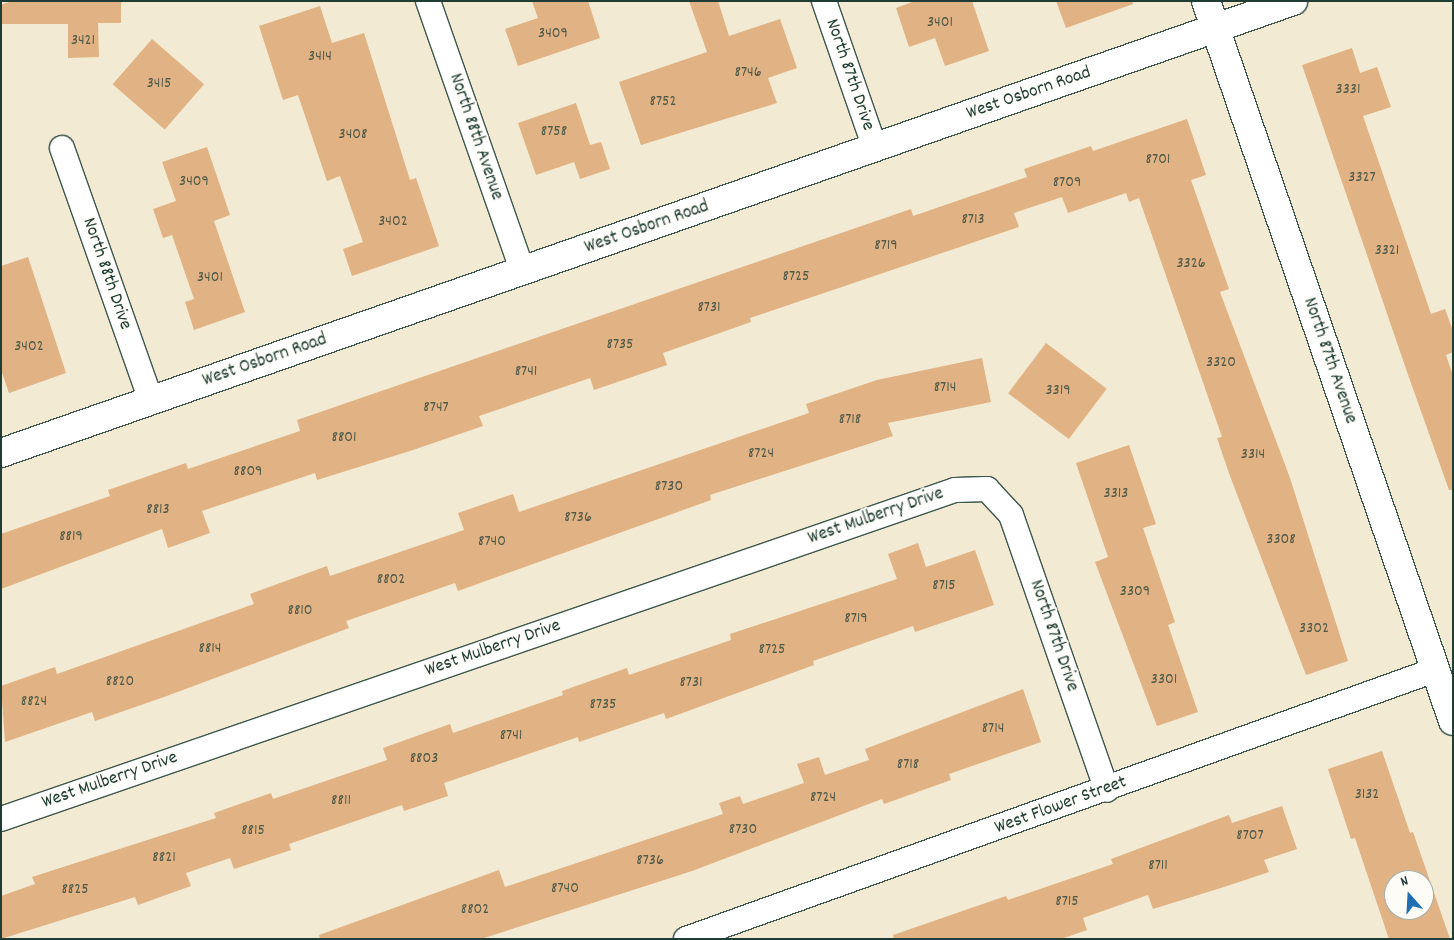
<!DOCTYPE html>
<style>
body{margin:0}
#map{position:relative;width:1454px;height:940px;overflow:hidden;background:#f2ead2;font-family:Dekko,sans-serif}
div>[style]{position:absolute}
.building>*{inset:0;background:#e1b283;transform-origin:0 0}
.roads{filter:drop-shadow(1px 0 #3f574c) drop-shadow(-1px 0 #3f574c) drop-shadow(0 1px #3f574c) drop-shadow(0 -1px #3f574c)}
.minor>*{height:24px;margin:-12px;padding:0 12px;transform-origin:12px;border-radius:12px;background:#fff}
.tertiary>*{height:28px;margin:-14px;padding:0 14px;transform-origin:14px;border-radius:14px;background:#fff}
span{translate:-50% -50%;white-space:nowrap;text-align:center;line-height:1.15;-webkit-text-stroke:4px #fdfcf7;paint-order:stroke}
.number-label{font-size:16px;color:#505a48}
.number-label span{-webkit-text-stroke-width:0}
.street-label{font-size:19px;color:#1f3d34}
.frame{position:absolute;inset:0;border:2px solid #1f3d34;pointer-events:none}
.north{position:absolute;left:1384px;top:870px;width:50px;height:50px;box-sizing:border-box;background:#fdfcf7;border:1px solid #a4b0a9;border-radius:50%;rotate:341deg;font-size:14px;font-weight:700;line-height:20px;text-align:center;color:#1f3d34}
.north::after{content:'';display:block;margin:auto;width:18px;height:22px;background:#1f6fb2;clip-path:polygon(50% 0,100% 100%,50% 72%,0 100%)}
</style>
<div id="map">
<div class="building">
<div style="clip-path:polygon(11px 1px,121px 1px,121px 23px,98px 23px,99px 57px,68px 58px,68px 24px,1px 24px,1px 5px)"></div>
<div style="clip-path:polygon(532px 1px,588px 1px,600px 38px,518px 66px,505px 29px,538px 18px)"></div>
<div style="clip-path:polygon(689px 1px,718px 1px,729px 36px,780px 19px,797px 68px,768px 78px,777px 103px,641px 145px,619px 82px,707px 52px)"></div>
<div style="clip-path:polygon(915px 1px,972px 1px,989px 51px,945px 66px,935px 38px,909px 47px,896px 8px)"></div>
<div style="clip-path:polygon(1056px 1px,1132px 1px,1133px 4px,1066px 28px)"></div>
<div style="clip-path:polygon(320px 6px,332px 43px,364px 33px,410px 180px,416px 178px,439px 246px,352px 276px,343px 249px,363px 242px,340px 176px,327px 181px,298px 95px,283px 100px,259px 26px)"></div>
<div style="left:152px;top:39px;width:69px;height:60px;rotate:41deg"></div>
<div style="clip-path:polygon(1352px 48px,1360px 73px,1377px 67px,1391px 107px,1363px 116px,1431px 314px,1445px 309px,1453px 331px,1453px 352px,1446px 355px,1453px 376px,1453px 490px,1449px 490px,1406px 369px,1302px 65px)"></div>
<div style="clip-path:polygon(576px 103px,590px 145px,601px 142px,610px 169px,580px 179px,574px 162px,536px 175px,518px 123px)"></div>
<div style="clip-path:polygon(1187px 119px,1206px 175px,1191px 180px,1229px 289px,1220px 292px,1290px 478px,1348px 661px,1306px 675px,1230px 476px,1217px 438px,1222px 437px,1139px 198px,1129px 202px,1126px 193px,1068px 213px,1062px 197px,1014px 213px,1019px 227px,750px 318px,751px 322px,663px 353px,667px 365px,594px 390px,590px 378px,479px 416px,483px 426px,410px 451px,317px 480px,315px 473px,202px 511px,210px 533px,168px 548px,162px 529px,1px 589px,1px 534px,110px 496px,108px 490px,186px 463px,188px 469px,300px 431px,297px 420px,911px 209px,913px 216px,1027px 177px,1024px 169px,1091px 146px,1093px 151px)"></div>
<div style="clip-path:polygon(207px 147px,230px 215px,214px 221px,245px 312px,194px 330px,185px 302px,194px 299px,172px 235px,163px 238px,153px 209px,176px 201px,162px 162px)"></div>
<div style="clip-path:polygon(28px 257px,66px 373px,9px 393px,1px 370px,1px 266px)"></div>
<div style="left:1046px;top:343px;width:76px;height:63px;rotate:37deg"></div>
<div style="clip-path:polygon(982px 358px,991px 402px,888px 423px,893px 436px,710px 495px,711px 500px,458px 591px,455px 583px,346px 621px,349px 628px,164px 697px,95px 721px,92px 712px,5px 742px,1px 686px,55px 667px,57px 674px,254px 604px,250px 594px,327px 566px,330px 576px,464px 530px,458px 513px,513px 494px,519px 512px,809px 413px,806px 404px,877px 380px)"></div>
<div style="clip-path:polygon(1129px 445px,1156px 524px,1143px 528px,1175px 622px,1168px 625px,1198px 712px,1157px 726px,1095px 562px,1108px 557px,1076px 463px)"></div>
<div style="clip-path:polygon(918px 543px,926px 567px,975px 550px,994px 605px,915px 632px,913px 626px,813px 661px,814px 665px,666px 719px,664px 713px,579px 742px,578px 737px,444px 783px,448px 796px,404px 811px,402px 805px,289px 844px,291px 850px,234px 869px,230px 858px,186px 873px,191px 886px,138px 905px,135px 897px,1px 939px,1px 896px,35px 884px,32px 877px,216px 818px,214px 813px,271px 793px,273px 799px,387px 760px,383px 748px,450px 724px,453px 733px,563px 695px,562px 691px,627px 668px,629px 675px,731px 640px,730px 634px,897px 579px,888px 554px)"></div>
<div style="clip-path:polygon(1023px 689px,1041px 742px,949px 774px,951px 780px,884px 804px,882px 799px,692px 871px,481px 939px,320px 939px,319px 935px,499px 870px,505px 887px,723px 814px,719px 803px,740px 796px,743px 804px,804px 783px,797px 764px,819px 757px,825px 775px,869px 760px,865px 749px)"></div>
<div style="clip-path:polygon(evenodd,1382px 751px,1410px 833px,1413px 832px,1450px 939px,1389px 939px,1355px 838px,1351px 839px,1328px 769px,1382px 751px,1394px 880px,1424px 880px,1424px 910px,1394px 910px,1394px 880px)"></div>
<div style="clip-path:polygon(1282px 806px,1297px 849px,1264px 860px,1269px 872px,1224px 887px,1153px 909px,1148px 895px,1083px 918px,1087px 930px,1061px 939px,894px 939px,893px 935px,1006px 896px,1008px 900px,1113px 864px,1111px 859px,1229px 815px,1232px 823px)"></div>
</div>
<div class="roads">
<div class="minor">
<div style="left:428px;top:1px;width:287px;rotate:70.7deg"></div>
<div style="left:824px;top:1px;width:156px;rotate:70.9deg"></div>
<div style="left:62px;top:148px;width:268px;rotate:70.6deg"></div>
<div style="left:1px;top:819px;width:1009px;rotate:-19.03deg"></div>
<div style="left:955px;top:490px;width:32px;rotate:-2deg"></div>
<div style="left:987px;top:489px;width:35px;rotate:47deg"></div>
<div style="left:1011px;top:515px;width:291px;rotate:70.8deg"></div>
<div style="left:686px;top:939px;width:796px;rotate:-19.76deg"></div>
</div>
<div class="tertiary">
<div style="left:1206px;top:1px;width:761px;rotate:71.07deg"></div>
<div style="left:1px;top:453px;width:1369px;rotate:-19.28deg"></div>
</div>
</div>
<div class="number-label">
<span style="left:940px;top:23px">3401</span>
<span style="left:553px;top:34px">3409</span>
<span style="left:83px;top:41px">3421</span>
<span style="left:320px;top:57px">3414</span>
<span style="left:748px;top:73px">8746</span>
<span style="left:159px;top:84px">3415</span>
<span style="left:1348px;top:90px">3331</span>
<span style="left:663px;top:102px">8752</span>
<span style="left:554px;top:132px">8758</span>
<span style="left:353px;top:135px">3408</span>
<span style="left:1158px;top:160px">8701</span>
<span style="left:1362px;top:178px">3327</span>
<span style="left:194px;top:182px">3409</span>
<span style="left:1067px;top:183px">8709</span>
<span style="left:973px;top:220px">8713</span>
<span style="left:393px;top:222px">3402</span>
<span style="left:886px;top:246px">8719</span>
<span style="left:1387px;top:251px">3321</span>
<span style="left:1191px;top:264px">3326</span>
<span style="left:796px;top:277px">8725</span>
<span style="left:210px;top:278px">3401</span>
<span style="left:709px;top:308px">8731</span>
<span style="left:620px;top:345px">8735</span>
<span style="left:29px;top:347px">3402</span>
<span style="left:1221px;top:363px">3320</span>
<span style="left:526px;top:372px">8741</span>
<span style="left:945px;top:388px">8714</span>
<span style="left:1058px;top:391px">3319</span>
<span style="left:436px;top:408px">8747</span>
<span style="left:850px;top:420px">8718</span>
<span style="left:344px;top:438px">8801</span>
<span style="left:761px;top:454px">8724</span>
<span style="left:1253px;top:455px">3314</span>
<span style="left:248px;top:472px">8809</span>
<span style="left:669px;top:487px">8730</span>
<span style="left:1116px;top:494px">3313</span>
<span style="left:158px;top:510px">8813</span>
<span style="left:578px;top:518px">8736</span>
<span style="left:71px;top:537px">8819</span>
<span style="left:1281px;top:540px">3308</span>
<span style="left:492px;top:542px">8740</span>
<span style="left:391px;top:580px">8802</span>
<span style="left:944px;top:586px">8715</span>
<span style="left:1135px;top:592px">3309</span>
<span style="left:300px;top:611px">8810</span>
<span style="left:856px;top:619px">8719</span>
<span style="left:1314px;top:629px">3302</span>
<span style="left:210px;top:649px">8814</span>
<span style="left:772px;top:650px">8725</span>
<span style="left:1164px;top:680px">3301</span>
<span style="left:120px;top:682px">8820</span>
<span style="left:691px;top:683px">8731</span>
<span style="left:34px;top:702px">8824</span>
<span style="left:603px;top:705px">8735</span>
<span style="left:993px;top:729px">8714</span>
<span style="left:511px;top:736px">8741</span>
<span style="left:424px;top:759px">8803</span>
<span style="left:908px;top:765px">8718</span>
<span style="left:1367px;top:795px">3132</span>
<span style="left:823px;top:798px">8724</span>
<span style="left:341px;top:801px">8811</span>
<span style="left:743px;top:830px">8730</span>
<span style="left:253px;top:831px">8815</span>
<span style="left:1250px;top:836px">8707</span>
<span style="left:164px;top:858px">8821</span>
<span style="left:650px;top:861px">8736</span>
<span style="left:1158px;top:866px">8711</span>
<span style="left:565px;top:889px">8740</span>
<span style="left:75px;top:890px">8825</span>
<span style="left:1067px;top:902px">8715</span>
<span style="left:475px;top:910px">8802</span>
</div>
<div class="street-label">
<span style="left:849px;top:75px;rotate:71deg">North 87th Drive</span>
<span style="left:1029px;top:94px;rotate:-19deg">West Osborn Road</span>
<span style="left:475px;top:137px;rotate:71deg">North 88th Avenue</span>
<span style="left:647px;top:228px;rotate:-19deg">West Osborn Road</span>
<span style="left:106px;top:274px;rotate:71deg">North 88th Drive</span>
<span style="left:265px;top:361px;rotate:-19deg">West Osborn Road</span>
<span style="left:1329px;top:361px;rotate:71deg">North 87th Avenue</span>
<span style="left:876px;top:517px;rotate:-19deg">West Mulberry Drive</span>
<span style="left:1053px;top:636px;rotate:71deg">North 87th Drive</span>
<span style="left:493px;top:649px;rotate:-19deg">West Mulberry Drive</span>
<span style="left:110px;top:781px;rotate:-19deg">West Mulberry Drive</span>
<span style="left:1061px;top:806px;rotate:-20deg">West Flower Street</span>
</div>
<div class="frame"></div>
<div class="north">N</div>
</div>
